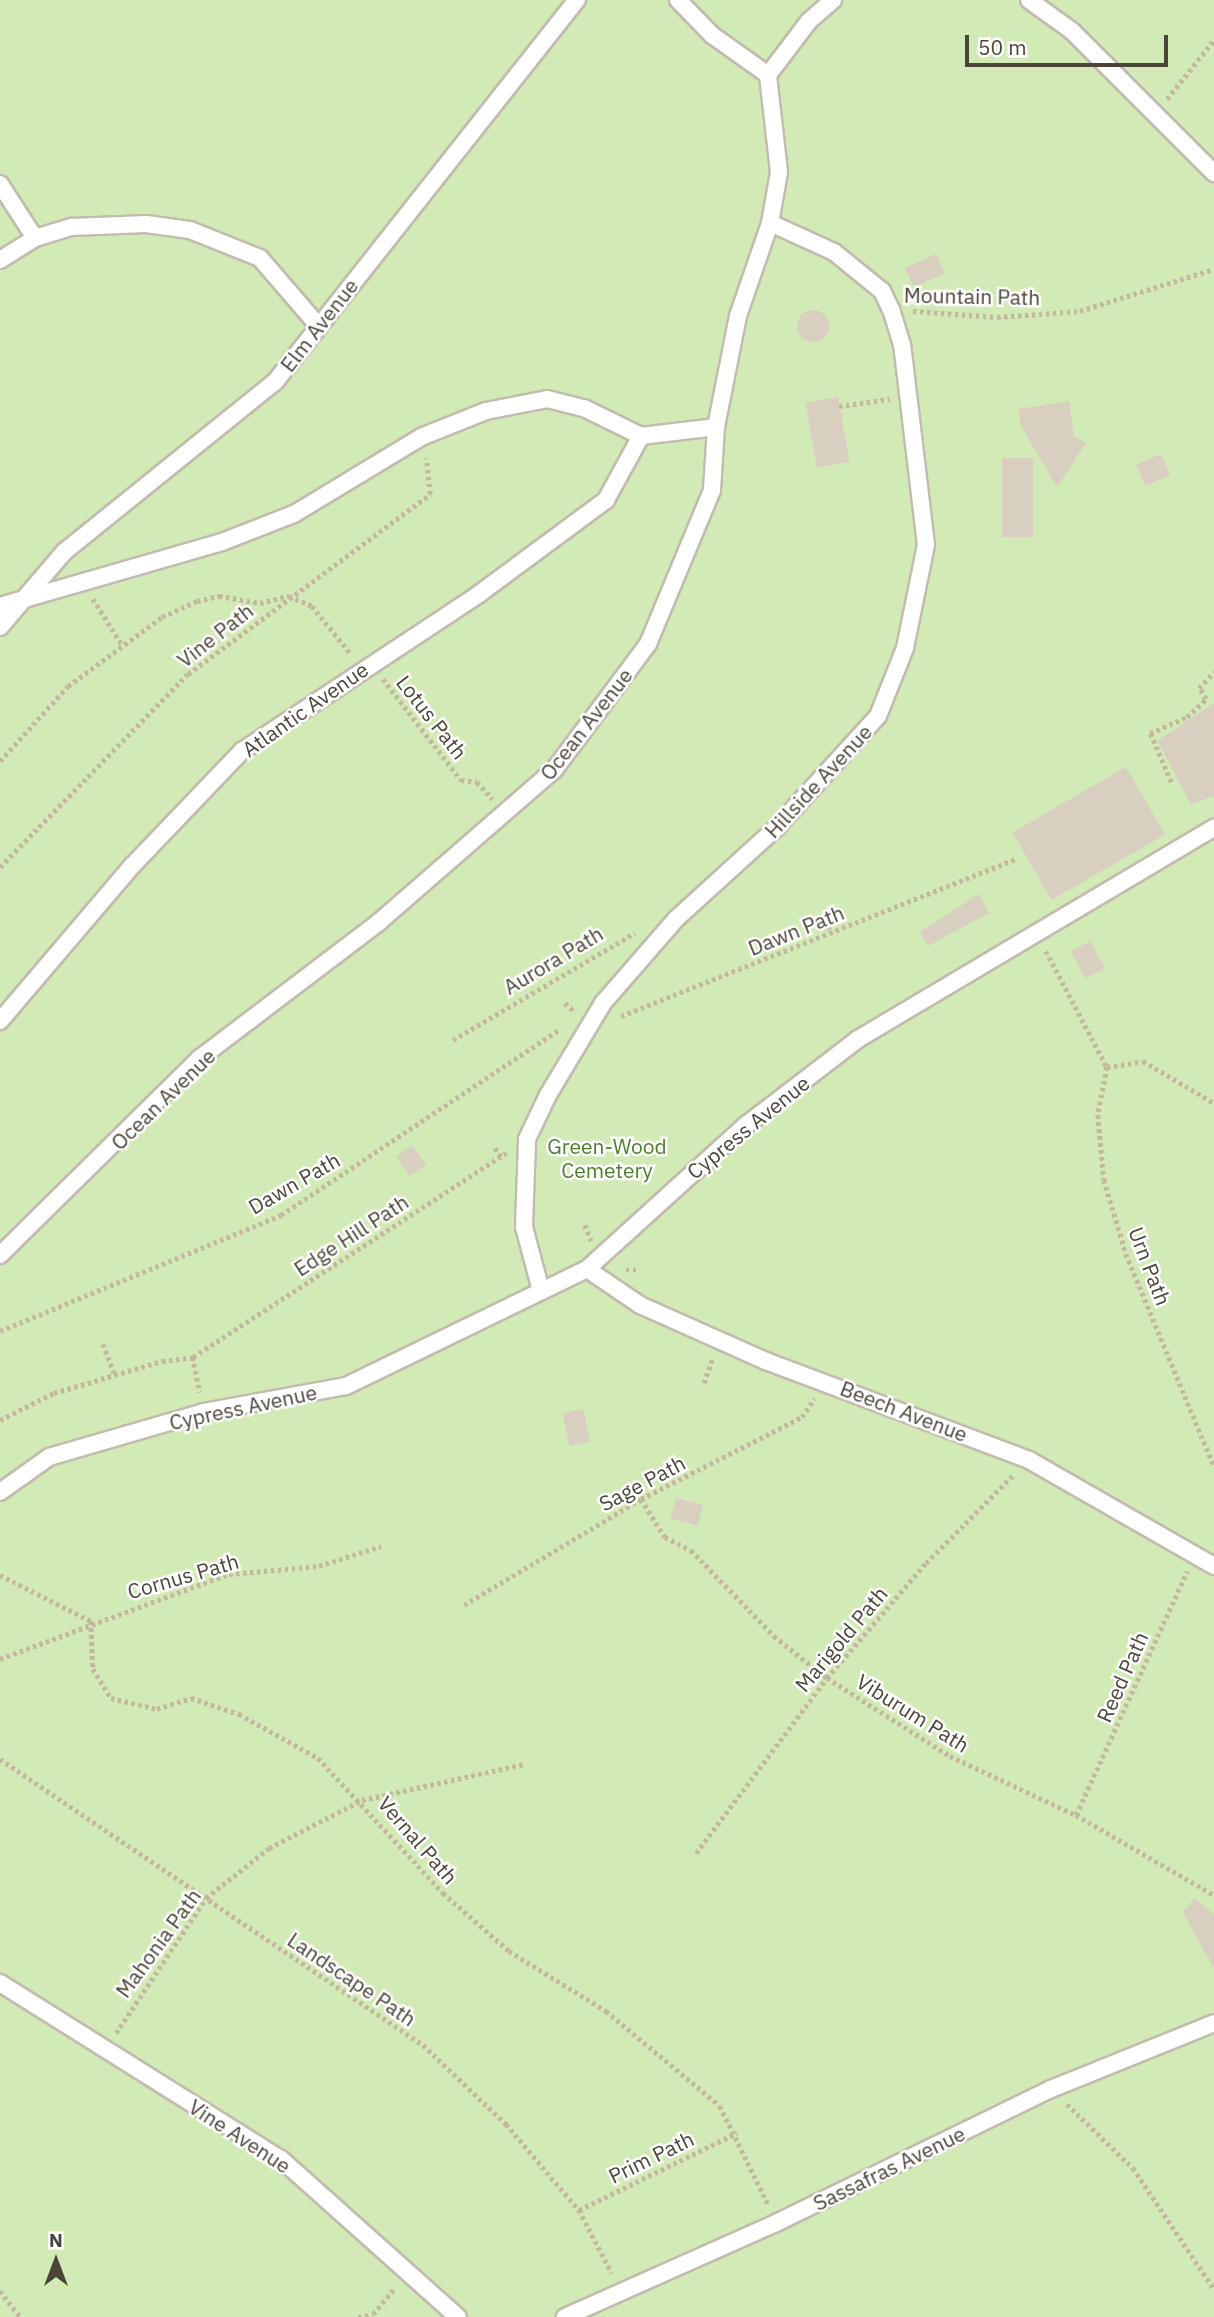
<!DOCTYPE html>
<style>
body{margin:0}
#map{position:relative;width:1214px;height:2317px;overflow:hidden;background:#f6f3ec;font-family:"IBM Plex Sans",sans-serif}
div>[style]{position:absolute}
.green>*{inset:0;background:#d2eab5;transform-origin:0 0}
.building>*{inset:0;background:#d8cfc1;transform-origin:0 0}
.round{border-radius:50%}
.path>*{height:4.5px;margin-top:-2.25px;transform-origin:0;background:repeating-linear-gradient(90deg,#c4b79f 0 3.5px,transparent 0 7px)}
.roads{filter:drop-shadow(2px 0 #c2bbae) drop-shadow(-2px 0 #c2bbae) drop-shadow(0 2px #c2bbae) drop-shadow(0 -2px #c2bbae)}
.lane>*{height:16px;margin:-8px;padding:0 8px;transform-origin:8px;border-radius:8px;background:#fff}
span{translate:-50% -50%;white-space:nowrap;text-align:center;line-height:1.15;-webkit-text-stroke:5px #fff;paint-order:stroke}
.street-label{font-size:21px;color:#4b4439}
.park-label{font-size:21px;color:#4a7f2a}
.north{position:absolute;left:21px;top:2226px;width:70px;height:70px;-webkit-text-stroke:5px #fff;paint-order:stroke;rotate:0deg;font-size:19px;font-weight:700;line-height:28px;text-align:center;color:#4b4439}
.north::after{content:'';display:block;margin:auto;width:24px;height:32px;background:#4b4439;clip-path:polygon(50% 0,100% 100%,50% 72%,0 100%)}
.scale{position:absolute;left:965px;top:35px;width:203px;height:32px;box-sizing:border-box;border:4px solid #4b4439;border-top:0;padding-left:9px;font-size:21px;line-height:24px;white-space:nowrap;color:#4b4439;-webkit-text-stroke:5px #fff;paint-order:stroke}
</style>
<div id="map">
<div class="green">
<div style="left:0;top:0;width:1214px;height:2317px"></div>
</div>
<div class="building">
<div style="left:936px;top:254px;width:21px;height:34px;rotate:65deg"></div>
<div class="round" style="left:797px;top:310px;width:32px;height:32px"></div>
<div style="left:838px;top:397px;width:66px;height:33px;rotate:80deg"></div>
<div style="clip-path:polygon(1069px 401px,1074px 436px,1086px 443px,1057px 487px,1021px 426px,1018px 409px)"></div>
<div style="left:1161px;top:454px;width:23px;height:27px;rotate:67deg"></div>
<div style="left:1033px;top:458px;width:79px;height:31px;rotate:90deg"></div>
<div style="clip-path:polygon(1214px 703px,1214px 796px,1191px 804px,1157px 741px)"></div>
<div style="left:1126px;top:767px;width:78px;height:131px;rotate:60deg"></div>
<div style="clip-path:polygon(979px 894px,989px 913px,928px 946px,920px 932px)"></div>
<div style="left:1090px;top:941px;width:31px;height:22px;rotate:61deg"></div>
<div style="left:412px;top:1145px;width:24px;height:20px;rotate:54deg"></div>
<div style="left:583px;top:1409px;width:33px;height:21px;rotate:78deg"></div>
<div style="left:676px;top:1498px;width:28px;height:21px;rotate:15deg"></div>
<div style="clip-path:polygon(1194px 1898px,1214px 1914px,1214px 1968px,1183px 1913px)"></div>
</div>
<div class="path">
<div style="left:1167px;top:99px;width:75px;rotate:-51.5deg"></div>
<div style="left:913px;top:311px;width:84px;rotate:4.1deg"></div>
<div style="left:997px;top:317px;width:83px;rotate:-4.1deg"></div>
<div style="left:1080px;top:311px;width:140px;rotate:-17.4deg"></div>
<div style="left:839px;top:406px;width:51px;rotate:-7.8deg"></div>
<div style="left:93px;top:599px;width:56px;rotate:57.4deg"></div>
<div style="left:383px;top:679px;width:128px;rotate:52.3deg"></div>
<div style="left:461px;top:780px;width:16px;rotate:7deg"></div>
<div style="left:477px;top:782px;width:23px;rotate:47deg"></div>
<div style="left:0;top:761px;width:101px;rotate:-47.8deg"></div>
<div style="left:68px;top:686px;width:117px;rotate:-36.3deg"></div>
<div style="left:162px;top:617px;width:38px;rotate:-25deg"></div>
<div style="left:197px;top:601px;width:23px;rotate:-13deg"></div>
<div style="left:219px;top:596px;width:42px;rotate:9.7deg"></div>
<div style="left:260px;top:603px;width:30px;rotate:-14deg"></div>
<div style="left:289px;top:596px;width:25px;rotate:23deg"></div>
<div style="left:312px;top:606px;width:62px;rotate:50.9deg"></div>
<div style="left:1171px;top:782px;width:53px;rotate:-113.2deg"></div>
<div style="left:1150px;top:733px;width:40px;rotate:-23.4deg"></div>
<div style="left:1187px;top:717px;width:26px;rotate:-43deg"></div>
<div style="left:1206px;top:699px;width:13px;rotate:-122deg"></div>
<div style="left:1199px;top:688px;width:22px;rotate:-47deg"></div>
<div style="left:0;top:867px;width:269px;rotate:-45.8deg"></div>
<div style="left:188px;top:674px;width:302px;rotate:-36.6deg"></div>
<div style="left:430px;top:494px;width:36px;rotate:-96deg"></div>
<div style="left:825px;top:920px;width:13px;rotate:63deg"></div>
<div style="left:1046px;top:951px;width:131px;rotate:62.3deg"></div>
<div style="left:1107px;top:1067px;width:49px;rotate:100.6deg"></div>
<div style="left:1098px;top:1115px;width:65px;rotate:84.7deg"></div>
<div style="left:1104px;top:1180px;width:77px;rotate:73.4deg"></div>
<div style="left:1126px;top:1254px;width:230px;rotate:67.5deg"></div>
<div style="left:565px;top:1003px;width:13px;rotate:42deg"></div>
<div style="left:621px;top:1016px;width:425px;rotate:-21.7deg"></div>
<div style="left:453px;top:1040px;width:211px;rotate:-30.5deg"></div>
<div style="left:1107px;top:1067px;width:36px;rotate:-9deg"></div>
<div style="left:1143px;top:1061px;width:82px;rotate:30.6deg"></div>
<div style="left:495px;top:1148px;width:10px;rotate:53deg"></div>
<div style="left:585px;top:1225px;width:17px;rotate:69deg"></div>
<div style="left:626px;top:1270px;width:11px"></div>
<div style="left:0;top:1331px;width:304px;rotate:-22.4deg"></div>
<div style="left:281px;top:1215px;width:335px;rotate:-33.7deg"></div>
<div style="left:103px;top:1344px;width:31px;rotate:69deg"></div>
<div style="left:193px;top:1357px;width:374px;rotate:-33.1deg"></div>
<div style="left:704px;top:1383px;width:28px;rotate:-71deg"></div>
<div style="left:0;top:1420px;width:60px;rotate:-26.6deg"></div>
<div style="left:54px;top:1393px;width:113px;rotate:-16.5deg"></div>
<div style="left:162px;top:1361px;width:31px;rotate:-7deg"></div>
<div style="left:193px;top:1357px;width:36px;rotate:79deg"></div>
<div style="left:641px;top:1499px;width:45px;rotate:57.7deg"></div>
<div style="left:665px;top:1537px;width:29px;rotate:27deg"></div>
<div style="left:691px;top:1550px;width:120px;rotate:46deg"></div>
<div style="left:774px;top:1636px;width:68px;rotate:38.4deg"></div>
<div style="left:827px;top:1678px;width:146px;rotate:32.4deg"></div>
<div style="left:950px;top:1756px;width:139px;rotate:25.1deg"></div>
<div style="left:1076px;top:1815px;width:160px;rotate:30.1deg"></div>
<div style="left:0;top:1575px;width:102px;rotate:26.8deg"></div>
<div style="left:91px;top:1621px;width:48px;rotate:87.6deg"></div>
<div style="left:93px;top:1669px;width:34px;rotate:58deg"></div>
<div style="left:111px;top:1698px;width:47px;rotate:13.4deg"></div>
<div style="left:157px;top:1709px;width:36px;rotate:-18deg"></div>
<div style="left:191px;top:1698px;width:51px;rotate:18.4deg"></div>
<div style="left:239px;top:1714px;width:90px;rotate:29.1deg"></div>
<div style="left:318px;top:1758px;width:184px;rotate:47.2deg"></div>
<div style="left:443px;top:1893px;width:88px;rotate:41.3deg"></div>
<div style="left:509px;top:1951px;width:114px;rotate:31.7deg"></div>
<div style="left:606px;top:2011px;width:148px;rotate:39.8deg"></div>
<div style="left:720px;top:2106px;width:109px;rotate:63.9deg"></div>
<div style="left:464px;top:1605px;width:206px;rotate:-30.9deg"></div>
<div style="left:641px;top:1499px;width:181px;rotate:-27deg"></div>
<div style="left:802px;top:1417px;width:22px;rotate:-56deg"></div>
<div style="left:0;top:1659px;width:244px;rotate:-20.4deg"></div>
<div style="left:229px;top:1574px;width:90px;rotate:-5.1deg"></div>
<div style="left:319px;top:1566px;width:65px;rotate:-17.9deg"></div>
<div style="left:0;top:1759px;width:511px;rotate:34.06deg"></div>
<div style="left:423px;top:2045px;width:115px;rotate:43.6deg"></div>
<div style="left:506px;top:2124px;width:113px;rotate:49.7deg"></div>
<div style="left:579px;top:2210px;width:71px;rotate:62.4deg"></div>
<div style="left:1076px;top:1815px;width:268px;rotate:-65.5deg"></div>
<div style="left:696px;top:1853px;width:219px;rotate:-53.2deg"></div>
<div style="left:827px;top:1678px;width:152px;rotate:-49.3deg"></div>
<div style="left:926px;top:1563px;width:125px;rotate:-45.3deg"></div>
<div style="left:116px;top:2033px;width:162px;rotate:-56.3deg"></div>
<div style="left:206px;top:1898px;width:80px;rotate:-38.4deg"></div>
<div style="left:269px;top:1848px;width:105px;rotate:-27.3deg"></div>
<div style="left:362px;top:1800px;width:166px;rotate:-12.5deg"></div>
<div style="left:1067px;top:2104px;width:92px;rotate:44.1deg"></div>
<div style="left:1133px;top:2168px;width:146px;rotate:56.2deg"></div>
<div style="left:579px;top:2210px;width:176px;rotate:-26deg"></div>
<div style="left:0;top:2291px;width:33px;rotate:52deg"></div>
<div style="left:358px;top:2317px;width:15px;rotate:-11deg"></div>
<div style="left:373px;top:2314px;width:34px;rotate:-50deg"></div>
</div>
<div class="roads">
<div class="lane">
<div style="left:678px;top:0;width:49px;rotate:45.8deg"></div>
<div style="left:712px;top:35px;width:69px;rotate:35.5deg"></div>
<div style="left:1029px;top:0;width:53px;rotate:35.8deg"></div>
<div style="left:1072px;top:31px;width:201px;rotate:45deg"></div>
<div style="left:0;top:184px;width:64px;rotate:57.1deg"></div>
<div style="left:0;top:260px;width:41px;rotate:-32.2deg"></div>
<div style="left:35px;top:238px;width:39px;rotate:-17deg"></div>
<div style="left:72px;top:227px;width:74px;rotate:-2.3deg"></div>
<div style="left:146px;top:224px;width:44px;rotate:7.8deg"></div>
<div style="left:190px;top:230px;width:75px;rotate:21.8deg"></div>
<div style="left:260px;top:258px;width:86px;rotate:49.3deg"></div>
<div style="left:0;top:606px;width:231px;rotate:-16.1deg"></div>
<div style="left:222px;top:542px;width:77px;rotate:-21.3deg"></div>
<div style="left:294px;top:514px;width:149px;rotate:-31.2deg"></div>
<div style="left:421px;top:437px;width:70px;rotate:-21.8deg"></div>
<div style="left:486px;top:411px;width:62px;rotate:-11.1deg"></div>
<div style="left:547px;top:399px;width:38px;rotate:14deg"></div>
<div style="left:584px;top:408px;width:64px;rotate:26.2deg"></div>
<div style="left:641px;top:436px;width:76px;rotate:-6.8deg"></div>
<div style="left:0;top:627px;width:99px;rotate:-49.5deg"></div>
<div style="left:64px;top:552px;width:271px;rotate:-38.9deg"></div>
<div style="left:275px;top:382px;width:487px;rotate:-51.7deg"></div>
<div style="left:0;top:1021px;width:204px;rotate:-49.6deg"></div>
<div style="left:132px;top:866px;width:159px;rotate:-46.3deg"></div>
<div style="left:242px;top:751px;width:284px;rotate:-33.5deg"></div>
<div style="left:479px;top:594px;width:158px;rotate:-36.5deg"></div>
<div style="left:606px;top:500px;width:73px;rotate:-61.3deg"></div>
<div style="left:0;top:1255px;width:281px;rotate:-44.6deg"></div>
<div style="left:200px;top:1058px;width:225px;rotate:-37.2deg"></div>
<div style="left:379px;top:922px;width:232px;rotate:-41deg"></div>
<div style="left:554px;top:770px;width:157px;rotate:-53.3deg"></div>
<div style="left:648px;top:644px;width:167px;rotate:-67.4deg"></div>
<div style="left:712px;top:490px;width:63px;rotate:-86.4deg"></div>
<div style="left:716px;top:427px;width:113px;rotate:-78.8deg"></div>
<div style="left:738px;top:316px;width:98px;rotate:-71deg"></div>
<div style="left:770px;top:223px;width:52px;rotate:-80deg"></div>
<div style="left:779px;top:172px;width:98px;rotate:-96.5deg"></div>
<div style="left:768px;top:75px;width:68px;rotate:-52.8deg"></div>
<div style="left:809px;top:21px;width:32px;rotate:-41deg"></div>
<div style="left:587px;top:1269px;width:64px;rotate:34.2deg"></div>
<div style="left:640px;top:1305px;width:138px;rotate:24deg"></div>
<div style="left:766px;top:1361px;width:281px;rotate:20.6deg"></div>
<div style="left:1029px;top:1460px;width:213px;rotate:29.8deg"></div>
<div style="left:540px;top:1287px;width:62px;rotate:-104.9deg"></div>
<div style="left:524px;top:1227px;width:88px;rotate:-88deg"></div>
<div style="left:527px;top:1139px;width:49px;rotate:-64.5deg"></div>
<div style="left:548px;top:1095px;width:107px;rotate:-59.1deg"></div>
<div style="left:603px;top:1003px;width:111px;rotate:-49deg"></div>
<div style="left:676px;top:919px;width:135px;rotate:-42.3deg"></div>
<div style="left:776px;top:828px;width:151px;rotate:-47.7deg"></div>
<div style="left:878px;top:716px;width:73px;rotate:-68.3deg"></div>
<div style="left:905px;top:648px;width:105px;rotate:-78.5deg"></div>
<div style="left:926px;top:545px;width:201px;rotate:-96.8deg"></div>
<div style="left:902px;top:345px;width:37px;rotate:-107deg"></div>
<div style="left:891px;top:310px;width:21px;rotate:-115deg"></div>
<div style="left:882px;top:291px;width:62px;rotate:-140.9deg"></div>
<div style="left:834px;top:252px;width:70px;rotate:-155.6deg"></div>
<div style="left:0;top:1492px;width:60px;rotate:-35.5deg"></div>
<div style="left:49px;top:1457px;width:161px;rotate:-16.2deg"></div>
<div style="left:204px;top:1412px;width:144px;rotate:-10.4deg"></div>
<div style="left:346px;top:1386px;width:268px;rotate:-25.9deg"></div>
<div style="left:587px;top:1269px;width:215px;rotate:-42.2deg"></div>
<div style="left:746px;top:1125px;width:141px;rotate:-37.5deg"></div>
<div style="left:858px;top:1039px;width:414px;rotate:-30.7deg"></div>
<div style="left:0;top:1983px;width:332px;rotate:32.1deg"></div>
<div style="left:281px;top:2159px;width:237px;rotate:41.8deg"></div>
<div style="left:565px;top:2317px;width:231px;rotate:-24deg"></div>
<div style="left:776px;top:2223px;width:306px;rotate:-26deg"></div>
<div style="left:1051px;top:2089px;width:176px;rotate:-22deg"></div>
</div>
</div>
<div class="street-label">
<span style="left:972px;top:296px;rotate:1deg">Mountain Path</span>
<span style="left:319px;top:325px;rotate:-52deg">Elm Avenue</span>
<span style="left:215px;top:635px;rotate:-38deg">Vine Path</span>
<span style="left:305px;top:709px;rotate:-35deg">Atlantic Avenue</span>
<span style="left:432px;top:717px;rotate:52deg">Lotus Path</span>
<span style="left:586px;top:724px;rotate:-52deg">Ocean Avenue</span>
<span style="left:818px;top:781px;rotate:-47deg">Hillside Avenue</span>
<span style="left:796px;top:930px;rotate:-22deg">Dawn Path</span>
<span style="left:553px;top:960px;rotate:-31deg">Aurora Path</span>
<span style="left:163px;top:1099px;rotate:-44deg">Ocean Avenue</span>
<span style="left:748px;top:1127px;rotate:-39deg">Cypress Avenue</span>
<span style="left:294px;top:1183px;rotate:-30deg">Dawn Path</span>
<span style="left:351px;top:1235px;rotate:-33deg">Edge Hill Path</span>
<span style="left:1150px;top:1266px;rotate:69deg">Urn Path</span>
<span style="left:243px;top:1407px;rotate:-12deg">Cypress Avenue</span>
<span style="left:904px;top:1411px;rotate:21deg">Beech Avenue</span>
<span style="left:642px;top:1483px;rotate:-28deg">Sage Path</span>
<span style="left:183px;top:1576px;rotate:-16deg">Cornus Path</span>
<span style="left:841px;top:1639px;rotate:-50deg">Marigold Path</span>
<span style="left:1122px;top:1677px;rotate:-66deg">Reed Path</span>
<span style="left:913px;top:1713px;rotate:32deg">Viburum Path</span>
<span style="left:418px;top:1840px;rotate:49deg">Vernal Path</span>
<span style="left:158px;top:1943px;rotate:-54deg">Mahonia Path</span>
<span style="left:352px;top:1979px;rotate:34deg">Landscape Path</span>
<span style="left:240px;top:2136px;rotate:33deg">Vine Avenue</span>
<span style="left:651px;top:2157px;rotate:-26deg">Prim Path</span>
<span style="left:889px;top:2168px;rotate:-26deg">Sassafras Avenue</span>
</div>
<div class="park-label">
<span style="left:607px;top:1158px">Green-Wood<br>Cemetery</span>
</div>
<div class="north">N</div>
<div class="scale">50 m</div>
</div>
